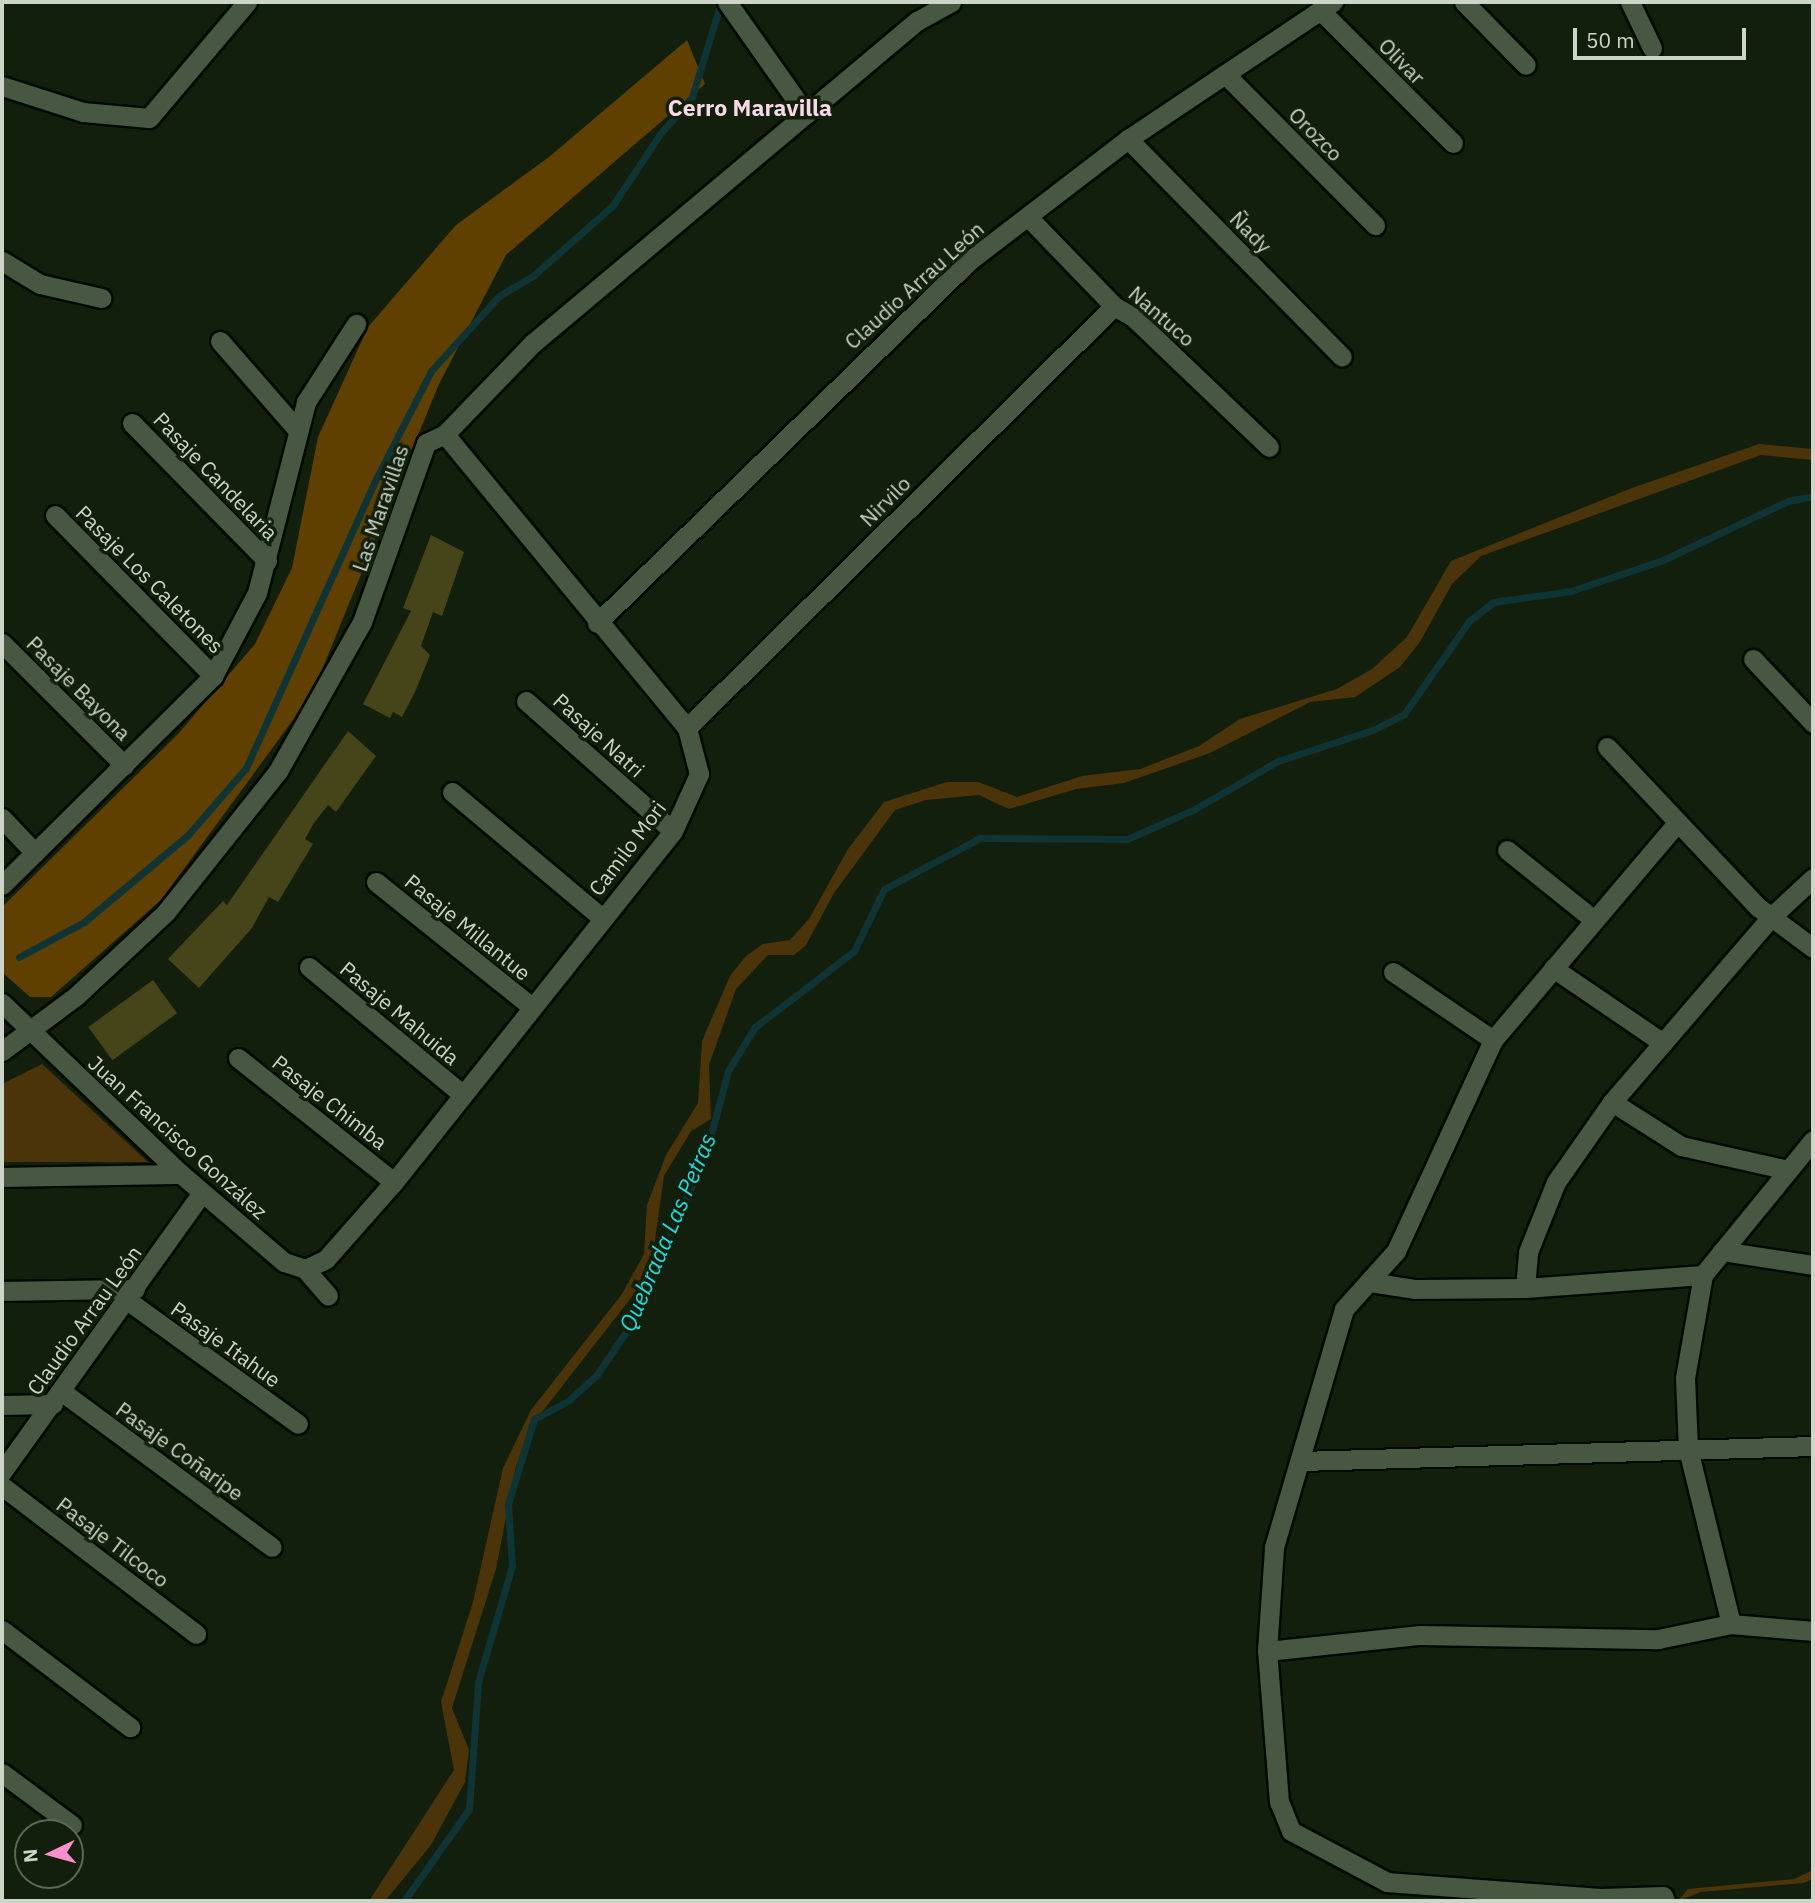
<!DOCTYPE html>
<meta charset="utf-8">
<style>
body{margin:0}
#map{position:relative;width:1815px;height:1903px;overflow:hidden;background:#121f0c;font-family:"IBM Plex Sans",sans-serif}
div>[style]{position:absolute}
.green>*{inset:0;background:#4c340a}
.forest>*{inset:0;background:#604000}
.stream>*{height:7px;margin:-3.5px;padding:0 3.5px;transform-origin:3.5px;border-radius:3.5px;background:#0f3435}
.building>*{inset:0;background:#464419;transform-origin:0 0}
.roads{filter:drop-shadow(2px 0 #010900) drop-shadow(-2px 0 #010900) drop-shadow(0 2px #010900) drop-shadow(0 -2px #010900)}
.street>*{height:19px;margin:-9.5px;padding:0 9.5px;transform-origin:9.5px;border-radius:9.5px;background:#475741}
span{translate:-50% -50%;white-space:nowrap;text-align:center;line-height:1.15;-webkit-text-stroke:7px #121f0c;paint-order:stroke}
.street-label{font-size:21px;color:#ccd5c8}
.neighbourhood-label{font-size:23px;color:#f8d9e9;font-weight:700}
.water-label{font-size:23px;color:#23dce0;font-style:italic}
.frame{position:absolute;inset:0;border:4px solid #ccd5c8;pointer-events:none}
.north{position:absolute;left:14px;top:1819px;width:70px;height:70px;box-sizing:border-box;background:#121f0c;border:2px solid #5c6857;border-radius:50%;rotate:265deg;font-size:19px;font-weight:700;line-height:28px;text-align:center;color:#ccd5c8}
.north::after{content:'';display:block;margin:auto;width:24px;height:32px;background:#f890cb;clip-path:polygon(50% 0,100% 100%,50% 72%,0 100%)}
.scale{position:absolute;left:1573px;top:28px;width:173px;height:32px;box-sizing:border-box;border:4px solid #ccd5c8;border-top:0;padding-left:9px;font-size:21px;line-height:24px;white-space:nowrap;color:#ccd5c8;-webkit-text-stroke:5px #121f0c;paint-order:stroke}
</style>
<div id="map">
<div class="green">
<div style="clip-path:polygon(1759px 444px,1813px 449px,1813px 460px,1761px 455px,1481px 556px,1452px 584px,1420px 642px,1400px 667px,1355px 697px,1310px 702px,1210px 753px,1124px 783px,1076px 789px,1009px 809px,979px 795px,926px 800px,895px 810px,834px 893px,806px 945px,794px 955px,768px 955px,736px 989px,709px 1065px,711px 1119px,691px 1131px,664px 1176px,653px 1254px,634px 1294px,542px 1412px,516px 1466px,496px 1569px,452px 1708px,469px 1750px,465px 1782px,431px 1845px,385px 1901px,369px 1901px,454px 1770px,441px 1702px,473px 1602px,503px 1468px,531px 1410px,622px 1294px,644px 1254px,647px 1205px,666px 1155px,698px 1103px,702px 1041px,730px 976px,746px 956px,763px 944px,790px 940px,809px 919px,848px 849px,884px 802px,947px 782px,978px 782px,1017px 797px,1082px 776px,1140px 769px,1199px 746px,1240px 719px,1337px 689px,1372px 669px,1407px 637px,1451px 561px,1632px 488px)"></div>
<div style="clip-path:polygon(42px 1064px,148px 1162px,2px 1162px,2px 1084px)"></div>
<div style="clip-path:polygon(1813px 1870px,1813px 1879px,1803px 1883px,1701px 1892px,1678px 1901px,1688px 1889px,1794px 1879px)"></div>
</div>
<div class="forest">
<div style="clip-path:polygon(687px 40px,705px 84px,506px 255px,439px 384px,312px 694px,161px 900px,51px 997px,30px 997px,2px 972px,2px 907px,177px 735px,255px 644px,292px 568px,318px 437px,368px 327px,456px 225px,549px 157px)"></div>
</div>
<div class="stream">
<div style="left:19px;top:957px;width:74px;rotate:-28.3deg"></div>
<div style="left:84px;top:922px;width:134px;rotate:-39.9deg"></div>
<div style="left:187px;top:836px;width:90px;rotate:-49.1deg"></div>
<div style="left:246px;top:768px;width:319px;rotate:-65.8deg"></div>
<div style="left:377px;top:477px;width:119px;rotate:-63deg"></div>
<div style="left:431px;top:371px;width:101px;rotate:-47.8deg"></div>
<div style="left:499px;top:296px;width:41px;rotate:-31deg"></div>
<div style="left:534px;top:275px;width:106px;rotate:-41.5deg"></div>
<div style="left:613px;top:205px;width:85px;rotate:-56.5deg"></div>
<div style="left:660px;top:134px;width:49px;rotate:-49.1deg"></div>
<div style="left:692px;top:97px;width:99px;rotate:-73deg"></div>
<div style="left:404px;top:1901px;width:113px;rotate:-54.8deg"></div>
<div style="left:469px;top:1809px;width:127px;rotate:-85.9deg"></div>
<div style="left:478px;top:1682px;width:121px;rotate:-73.7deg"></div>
<div style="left:512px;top:1566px;width:62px;rotate:-93.7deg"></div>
<div style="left:508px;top:1504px;width:89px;rotate:-73deg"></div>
<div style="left:534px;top:1419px;width:40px;rotate:-28deg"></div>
<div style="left:569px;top:1400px;width:36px;rotate:-42deg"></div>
<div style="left:596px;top:1376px;width:64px;rotate:-55.8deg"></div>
<div style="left:632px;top:1323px;width:185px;rotate:-66.5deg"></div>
<div style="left:706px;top:1153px;width:85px;rotate:-75deg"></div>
<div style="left:728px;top:1071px;width:52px;rotate:-58.5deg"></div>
<div style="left:755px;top:1027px;width:125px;rotate:-37.5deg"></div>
<div style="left:854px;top:951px;width:69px;rotate:-64.2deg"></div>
<div style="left:884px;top:889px;width:109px;rotate:-28deg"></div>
<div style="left:980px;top:838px;width:147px;rotate:0.4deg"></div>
<div style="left:1127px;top:839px;width:72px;rotate:-23.7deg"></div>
<div style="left:1193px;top:810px;width:98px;rotate:-30deg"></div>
<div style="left:1278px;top:761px;width:100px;rotate:-18.1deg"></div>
<div style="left:1373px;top:730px;width:35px;rotate:-27deg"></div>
<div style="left:1404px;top:714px;width:113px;rotate:-55deg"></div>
<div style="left:1469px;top:621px;width:31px;rotate:-38deg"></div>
<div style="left:1493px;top:602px;width:79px;rotate:-8deg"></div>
<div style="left:1571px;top:591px;width:97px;rotate:-18.6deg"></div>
<div style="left:1663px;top:560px;width:138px;rotate:-25.3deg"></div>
<div style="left:1788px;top:501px;width:25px;rotate:-11deg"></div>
<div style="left:1810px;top:1901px;width:3px;rotate:-18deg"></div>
</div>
<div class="building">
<div style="clip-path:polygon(431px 535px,464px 552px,442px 616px,433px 612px,421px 646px,430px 655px,415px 692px,402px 717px,393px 712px,390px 718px,363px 704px,411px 611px,403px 608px)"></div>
<div style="clip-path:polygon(348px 731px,376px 756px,336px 812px,328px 805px,314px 823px,305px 839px,313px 844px,278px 902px,269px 897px,252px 928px,199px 988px,168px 959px,223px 901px,227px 905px)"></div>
<div style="left:153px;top:980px;width:41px;height:80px;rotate:54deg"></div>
</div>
<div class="roads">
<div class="street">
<div style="left:727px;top:2px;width:137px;rotate:54.8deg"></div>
<div style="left:1464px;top:2px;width:88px;rotate:45.5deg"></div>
<div style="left:1630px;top:2px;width:51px;rotate:64.4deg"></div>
<div style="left:1320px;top:10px;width:188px;rotate:45deg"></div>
<div style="left:1225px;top:74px;width:213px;rotate:45.2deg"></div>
<div style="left:2px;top:86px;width:85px;rotate:17.8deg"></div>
<div style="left:83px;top:112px;width:66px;rotate:5.2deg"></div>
<div style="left:149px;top:118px;width:152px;rotate:-49.8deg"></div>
<div style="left:1128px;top:139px;width:305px;rotate:45.5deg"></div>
<div style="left:1028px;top:217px;width:124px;rotate:46deg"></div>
<div style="left:1114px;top:306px;width:22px;rotate:30deg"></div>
<div style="left:1133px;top:317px;width:188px;rotate:43.7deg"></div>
<div style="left:2px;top:261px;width:44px;rotate:31.2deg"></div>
<div style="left:40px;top:284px;width:63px;rotate:12.9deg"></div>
<div style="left:220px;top:341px;width:116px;rotate:48.9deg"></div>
<div style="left:132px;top:423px;width:193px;rotate:45.6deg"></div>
<div style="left:55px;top:515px;width:226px;rotate:45.5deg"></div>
<div style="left:597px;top:623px;width:519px;rotate:-44.22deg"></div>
<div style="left:969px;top:261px;width:200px;rotate:-37.5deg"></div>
<div style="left:1128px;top:139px;width:247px;rotate:-33.8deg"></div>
<div style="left:2px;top:643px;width:173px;rotate:45deg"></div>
<div style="left:1753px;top:659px;width:88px;rotate:46.8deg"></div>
<div style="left:526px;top:701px;width:196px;rotate:41.5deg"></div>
<div style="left:687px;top:728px;width:600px;rotate:-44.66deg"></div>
<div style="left:1607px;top:747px;width:220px;rotate:46.7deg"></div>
<div style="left:1758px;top:907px;width:69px;rotate:36.7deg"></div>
<div style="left:452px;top:792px;width:196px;rotate:40deg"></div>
<div style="left:2px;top:818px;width:48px;rotate:46.7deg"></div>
<div style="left:1507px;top:850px;width:112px;rotate:38.8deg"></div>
<div style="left:376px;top:882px;width:200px;rotate:38.7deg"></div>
<div style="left:2px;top:885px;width:297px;rotate:-44.7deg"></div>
<div style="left:213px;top:676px;width:94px;rotate:-62.1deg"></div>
<div style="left:257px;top:593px;width:197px;rotate:-75.6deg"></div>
<div style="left:306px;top:402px;width:93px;rotate:-57.3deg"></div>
<div style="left:309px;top:967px;width:199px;rotate:39.7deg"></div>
<div style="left:1553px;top:968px;width:133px;rotate:34.3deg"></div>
<div style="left:1393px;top:972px;width:121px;rotate:34.2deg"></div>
<div style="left:2px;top:1003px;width:248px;rotate:43.7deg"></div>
<div style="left:181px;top:1174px;width:135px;rotate:40.5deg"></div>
<div style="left:284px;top:1262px;width:22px;rotate:18deg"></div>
<div style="left:305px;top:1269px;width:35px;rotate:49deg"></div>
<div style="left:2px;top:1051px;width:92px;rotate:-36.6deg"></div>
<div style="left:76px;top:996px;width:123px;rotate:-43deg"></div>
<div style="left:166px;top:912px;width:180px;rotate:-51.5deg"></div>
<div style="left:278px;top:771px;width:171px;rotate:-60.6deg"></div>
<div style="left:362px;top:622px;width:190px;rotate:-70.3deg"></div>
<div style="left:426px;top:443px;width:21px;rotate:-25deg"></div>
<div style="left:445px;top:434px;width:127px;rotate:-46deg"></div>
<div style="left:533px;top:343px;width:356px;rotate:-40deg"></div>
<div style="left:806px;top:114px;width:145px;rotate:-40deg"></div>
<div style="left:917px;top:21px;width:39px;rotate:-29deg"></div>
<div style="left:238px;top:1058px;width:199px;rotate:38.5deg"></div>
<div style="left:1612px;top:1102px;width:82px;rotate:32.5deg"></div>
<div style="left:1681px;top:1146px;width:110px;rotate:12.6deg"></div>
<div style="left:2px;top:1177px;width:179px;rotate:-1deg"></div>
<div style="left:1722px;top:1251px;width:92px;rotate:8.7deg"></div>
<div style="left:305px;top:1269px;width:23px;rotate:-25deg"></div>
<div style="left:326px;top:1259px;width:103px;rotate:-48.6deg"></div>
<div style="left:394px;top:1182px;width:448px;rotate:-51.5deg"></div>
<div style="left:673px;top:831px;width:63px;rotate:-65.5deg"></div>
<div style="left:699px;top:774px;width:48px;rotate:-104.6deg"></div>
<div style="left:687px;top:728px;width:381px;rotate:-129.5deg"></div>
<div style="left:1370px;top:1282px;width:46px;rotate:8.8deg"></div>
<div style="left:1415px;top:1289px;width:110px;rotate:-0.5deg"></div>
<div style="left:1525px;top:1288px;width:178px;rotate:-4.2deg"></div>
<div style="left:1525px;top:1288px;width:36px;rotate:-85deg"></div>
<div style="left:1528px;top:1252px;width:75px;rotate:-68.2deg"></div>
<div style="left:1556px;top:1182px;width:98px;rotate:-55deg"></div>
<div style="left:1612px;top:1102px;width:244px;rotate:-49.3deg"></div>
<div style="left:1771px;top:917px;width:57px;rotate:-42.9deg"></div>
<div style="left:2px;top:1291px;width:133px;rotate:-0.9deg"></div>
<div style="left:127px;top:1300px;width:211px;rotate:35.9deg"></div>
<div style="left:61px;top:1391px;width:262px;rotate:36.5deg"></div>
<div style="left:2px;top:1405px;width:51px;rotate:-1.1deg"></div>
<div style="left:1300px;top:1461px;width:513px;rotate:-1.67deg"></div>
<div style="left:2px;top:1472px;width:343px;rotate:-54.4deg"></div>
<div style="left:2px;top:1486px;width:244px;rotate:37.3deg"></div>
<div style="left:1731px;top:1624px;width:82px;rotate:4.9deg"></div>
<div style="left:2px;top:1630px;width:161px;rotate:37.2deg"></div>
<div style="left:1267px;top:1651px;width:154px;rotate:-6deg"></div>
<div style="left:1420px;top:1635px;width:238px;rotate:1deg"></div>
<div style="left:1658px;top:1639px;width:75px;rotate:-11.6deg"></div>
<div style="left:1731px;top:1624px;width:180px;rotate:-103.8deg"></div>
<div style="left:1688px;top:1449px;width:71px;rotate:-92.4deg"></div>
<div style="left:1685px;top:1378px;width:105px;rotate:-80.1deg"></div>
<div style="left:1703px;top:1275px;width:174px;rotate:-50.8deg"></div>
<div style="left:2px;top:1773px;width:87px;rotate:36.6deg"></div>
<div style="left:1665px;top:1901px;width:5px;rotate:-112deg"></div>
<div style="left:1663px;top:1896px;width:63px;rotate:178.2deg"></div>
<div style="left:1600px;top:1898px;width:214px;rotate:-175.7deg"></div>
<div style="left:1387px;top:1882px;width:109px;rotate:-152deg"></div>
<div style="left:1291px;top:1831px;width:31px;rotate:-112deg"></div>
<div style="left:1279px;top:1802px;width:151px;rotate:-94.5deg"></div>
<div style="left:1267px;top:1651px;width:104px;rotate:-86.1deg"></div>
<div style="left:1274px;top:1547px;width:248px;rotate:-73.6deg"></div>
<div style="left:1344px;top:1309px;width:78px;rotate:-48.1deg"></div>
<div style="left:1396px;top:1251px;width:232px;rotate:-65.3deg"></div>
<div style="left:1493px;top:1040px;width:285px;rotate:-49.7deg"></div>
</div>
</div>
<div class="street-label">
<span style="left:1402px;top:61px;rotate:45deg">Olivar</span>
<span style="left:1316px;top:134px;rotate:45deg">Orozco</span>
<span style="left:1251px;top:232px;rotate:45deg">Ñady</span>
<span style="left:914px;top:285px;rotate:-42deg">Claudio Arrau León</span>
<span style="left:1162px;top:316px;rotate:41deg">Nantuco</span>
<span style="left:216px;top:476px;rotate:46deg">Pasaje Candelaria</span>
<span style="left:885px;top:501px;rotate:-45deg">Nirvilo</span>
<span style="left:380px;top:508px;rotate:-71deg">Las Maravillas</span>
<span style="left:150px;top:579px;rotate:45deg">Pasaje Los Caletones</span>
<span style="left:79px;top:688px;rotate:45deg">Pasaje Bayona</span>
<span style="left:599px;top:735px;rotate:42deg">Pasaje Natri</span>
<span style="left:627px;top:848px;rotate:-53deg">Camilo Mori</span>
<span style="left:468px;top:927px;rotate:39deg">Pasaje Millantue</span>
<span style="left:400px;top:1013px;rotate:40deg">Pasaje Mahuida</span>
<span style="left:330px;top:1102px;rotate:38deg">Pasaje Chimba</span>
<span style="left:178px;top:1137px;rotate:42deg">Juan Francisco González</span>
<span style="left:84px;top:1320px;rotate:-54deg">Claudio Arrau León</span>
<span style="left:226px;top:1344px;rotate:36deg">Pasaje Itahue</span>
<span style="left:180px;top:1451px;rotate:36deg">Pasaje Coñaripe</span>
<span style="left:113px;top:1542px;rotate:37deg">Pasaje Tilcoco</span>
</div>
<div class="neighbourhood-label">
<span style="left:750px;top:107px">Cerro Maravilla</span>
</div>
<div class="water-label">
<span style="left:667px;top:1232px;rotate:-67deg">Quebrada Las Petras</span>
</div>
<div class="frame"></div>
<div class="north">N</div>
<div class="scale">50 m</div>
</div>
